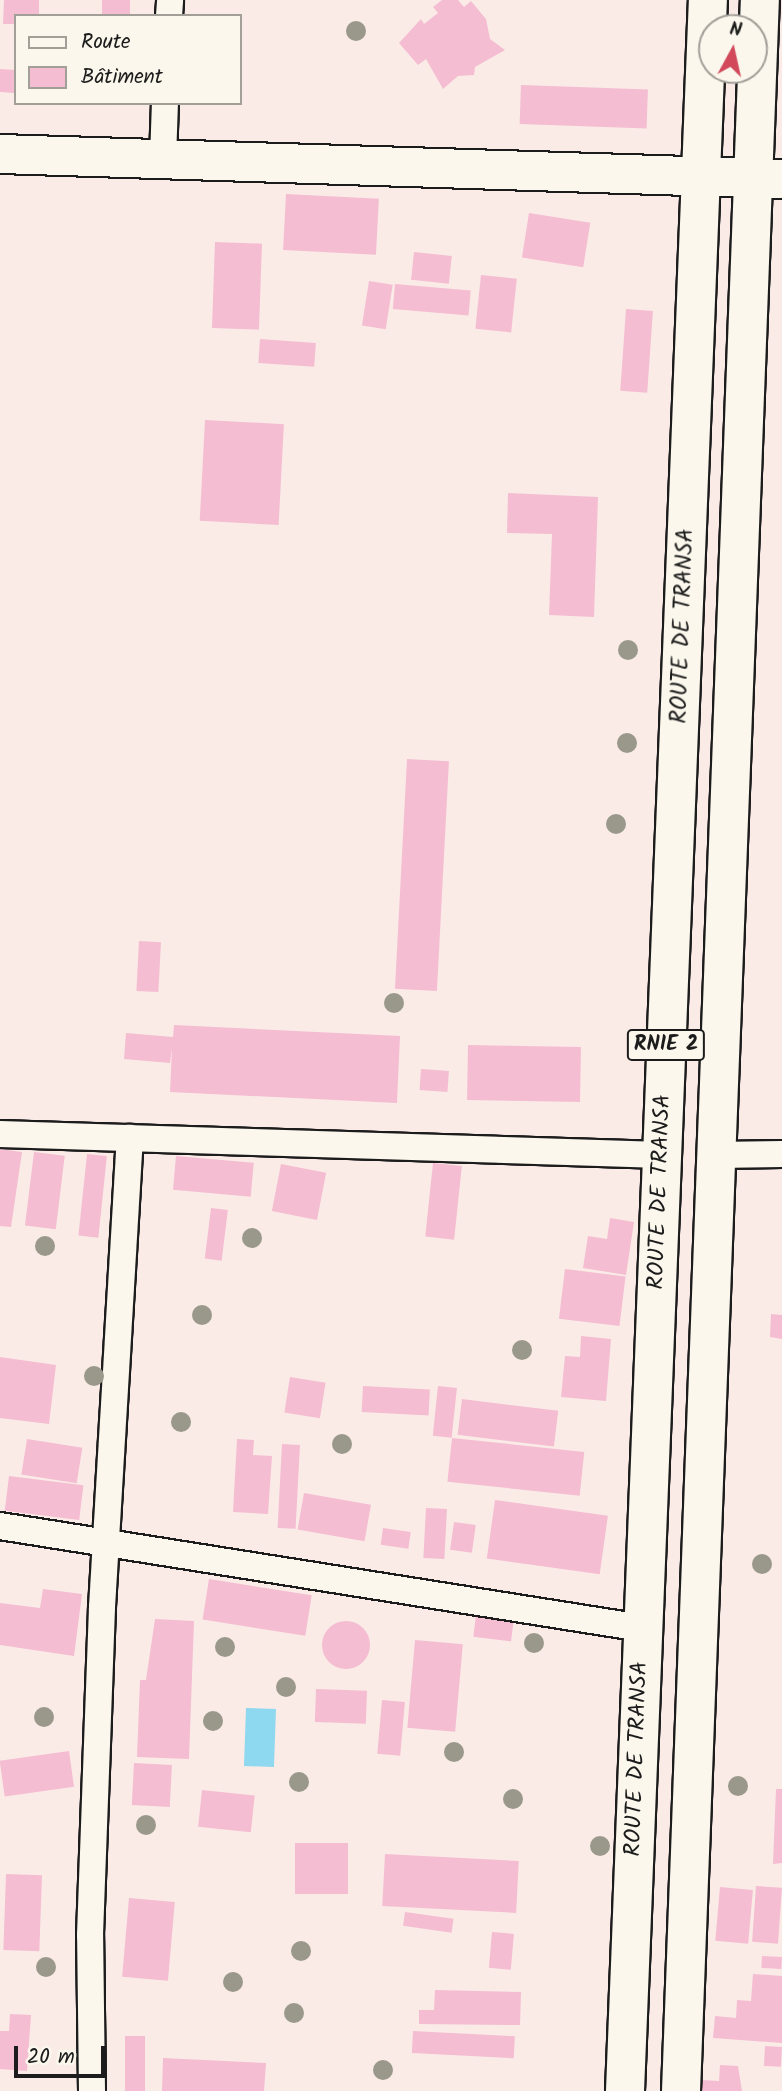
<!DOCTYPE html>
<meta charset="utf-8">
<style>
body{margin:0}
#map{position:relative;width:782px;height:2091px;overflow:hidden;background:#faebe7;font-family:Kalam,sans-serif}
div>[style]{position:absolute}
.water>*{inset:0;background:#8ed8f0;transform-origin:0 0}
.building>*{inset:0;background:#f5bdd2;transform-origin:0 0}
.round{border-radius:50%}
.roads{filter:drop-shadow(2px 0 #1c1c1c) drop-shadow(-2px 0 #1c1c1c) drop-shadow(0 2px #1c1c1c) drop-shadow(0 -2px #1c1c1c)}
.street>*{height:26px;margin:-13px;padding:0 13px;transform-origin:13px;border-radius:13px;background:#fbf7ec}
.secondary>*{height:38px;margin:-19px;padding:0 19px;transform-origin:19px;border-radius:19px;background:#fbf7ec}
.primary>*{height:38px;margin:-19px;padding:0 19px;transform-origin:19px;border-radius:19px;background:#fbf7ec}
.trees>*{width:20px;height:20px;margin:-10px;border-radius:50%;background:#99988b}
span{translate:-50% -50%;white-space:nowrap;text-align:center;line-height:1.15;-webkit-text-stroke:5px #fbf7ec;paint-order:stroke}
.shield-label span{padding:2px 5px;background:#fbf7ec;border:2px solid;border-radius:5px;-webkit-text-stroke-width:0}
.shield-label{font-size:21px;color:#1c1c1c;font-weight:700}
.street-label{font-size:23px;color:#1c1c1c}
.legend{position:absolute;left:14px;top:14px;width:228px;height:91px;box-sizing:border-box;background:#fbf7ec;border:2px solid #a29f99;margin:0;padding:9px 12px;list-style:none;font-size:21px;color:#1c1c1c}
.legend li{display:flex;align-items:center;gap:14px;height:35px}
.legend b{width:35px;border:2px solid #a29f99}
.north{position:absolute;left:698px;top:14px;width:70px;height:70px;box-sizing:border-box;background:#fbf7ec;border:2px solid #a29f99;border-radius:50%;rotate:8deg;font-size:19px;font-weight:700;line-height:28px;text-align:center;color:#1c1c1c}
.north::after{content:'';display:block;margin:auto;width:24px;height:32px;background:#d1495b;clip-path:polygon(50% 0,100% 100%,50% 72%,0 100%)}
.scale{position:absolute;left:14px;top:2046px;width:91px;height:32px;box-sizing:border-box;border:4px solid #1c1c1c;border-top:0;padding-left:9px;font-size:21px;line-height:24px;white-space:nowrap;color:#1c1c1c;-webkit-text-stroke:5px #fbf7ec;paint-order:stroke}
</style>
<div id="map">
<div class="water">
<div style="left:246px;top:1708px;width:30px;height:58px;rotate:2deg"></div>
</div>
<div class="building">
<div style="clip-path:polygon(4px 0,39px 0,39px 16px,16px 16px,16px 24px,3px 24px)"></div>
<div style="left:102px;top:0;width:28px;height:16px"></div>
<div style="clip-path:polygon(442px 0,458px 0,464px 7px,471px 1px,486px 19px,490px 39px,505px 50px,475px 67px,474px 75px,458px 76px,443px 89px,426px 59px,418px 65px,399px 43px,421px 19px,424px 24px,438px 13px,433px 7px)"></div>
<div style="left:0;top:69px;width:16px;height:23px;rotate:4deg"></div>
<div style="left:521px;top:85px;width:127px;height:39px;rotate:2deg"></div>
<div style="left:286px;top:194px;width:93px;height:56px;rotate:3deg"></div>
<div style="left:529px;top:213px;width:62px;height:45px;rotate:9deg"></div>
<div style="left:215px;top:242px;width:47px;height:86px;rotate:2deg"></div>
<div style="left:414px;top:252px;width:38px;height:28px;rotate:6deg"></div>
<div style="left:481px;top:275px;width:36px;height:54px;rotate:6deg"></div>
<div style="left:369px;top:281px;width:24px;height:45px;rotate:9deg"></div>
<div style="left:395px;top:284px;width:76px;height:25px;rotate:5deg"></div>
<div style="left:626px;top:309px;width:27px;height:82px;rotate:4deg"></div>
<div style="left:260px;top:339px;width:56px;height:24px;rotate:4deg"></div>
<div style="left:205px;top:420px;width:79px;height:101px;rotate:3deg"></div>
<div style="clip-path:polygon(508px 493px,598px 497px,594px 617px,549px 615px,552px 534px,507px 533px)"></div>
<div style="left:407px;top:759px;width:42px;height:230px;rotate:3deg"></div>
<div style="left:139px;top:941px;width:22px;height:50px;rotate:3deg"></div>
<div style="clip-path:polygon(174px 1025px,400px 1036px,397px 1103px,170px 1092px,172px 1048px,170px 1063px,124px 1059px,126px 1033px,173px 1037px)"></div>
<div style="left:468px;top:1045px;width:113px;height:55px;rotate:1deg"></div>
<div style="left:421px;top:1069px;width:28px;height:21px;rotate:4deg"></div>
<div style="clip-path:polygon(0 1149px,22px 1152px,11px 1227px,0 1226px)"></div>
<div style="left:34px;top:1152px;width:31px;height:74px;rotate:7deg"></div>
<div style="left:87px;top:1154px;width:20px;height:82px;rotate:6deg"></div>
<div style="left:176px;top:1156px;width:78px;height:34px;rotate:5deg"></div>
<div style="left:433px;top:1163px;width:29px;height:74px;rotate:6deg"></div>
<div style="left:281px;top:1164px;width:46px;height:48px;rotate:11deg"></div>
<div style="left:211px;top:1208px;width:17px;height:51px;rotate:7deg"></div>
<div style="clip-path:polygon(610px 1218px,634px 1222px,626px 1275px,583px 1268px,588px 1236px,607px 1239px)"></div>
<div style="left:565px;top:1269px;width:61px;height:50px;rotate:7deg"></div>
<div style="clip-path:polygon(771px 1314px,782px 1315px,782px 1339px,770px 1337px)"></div>
<div style="clip-path:polygon(581px 1336px,611px 1339px,606px 1401px,561px 1397px,565px 1356px,580px 1357px)"></div>
<div style="clip-path:polygon(0 1357px,56px 1365px,49px 1424px,0 1418px)"></div>
<div style="left:290px;top:1377px;width:36px;height:36px;rotate:9deg"></div>
<div style="left:363px;top:1386px;width:67px;height:26px;rotate:3deg"></div>
<div style="left:438px;top:1386px;width:19px;height:50px;rotate:6deg"></div>
<div style="left:462px;top:1399px;width:97px;height:36px;rotate:7deg"></div>
<div style="left:452px;top:1438px;width:133px;height:44px;rotate:6deg"></div>
<div style="left:27px;top:1439px;width:56px;height:36px;rotate:9deg"></div>
<div style="clip-path:polygon(237px 1439px,254px 1440px,253px 1455px,272px 1456px,268px 1514px,233px 1512px)"></div>
<div style="left:282px;top:1444px;width:18px;height:84px;rotate:3deg"></div>
<div style="left:9px;top:1476px;width:75px;height:35px;rotate:7deg"></div>
<div style="left:304px;top:1493px;width:68px;height:37px;rotate:10deg"></div>
<div style="left:495px;top:1500px;width:114px;height:59px;rotate:8deg"></div>
<div style="left:426px;top:1508px;width:21px;height:50px;rotate:3deg"></div>
<div style="left:454px;top:1522px;width:22px;height:28px;rotate:8deg"></div>
<div style="left:383px;top:1528px;width:28px;height:17px;rotate:8deg"></div>
<div style="left:209px;top:1579px;width:104px;height:41px;rotate:9deg"></div>
<div style="clip-path:polygon(43px 1589px,82px 1594px,74px 1656px,0 1645px,0 1603px,40px 1608px)"></div>
<div style="left:476px;top:1615px;width:38px;height:22px;rotate:7deg"></div>
<div style="clip-path:polygon(155px 1619px,194px 1621px,189px 1759px,137px 1757px,140px 1680px,146px 1680px)"></div>
<div class="round" style="left:322px;top:1621px;width:48px;height:48px"></div>
<div style="left:415px;top:1640px;width:48px;height:88px;rotate:5deg"></div>
<div style="left:316px;top:1689px;width:51px;height:33px;rotate:2deg"></div>
<div style="left:382px;top:1700px;width:23px;height:54px;rotate:5deg"></div>
<div style="left:69px;top:1751px;width:36px;height:70px;rotate:82deg"></div>
<div style="left:134px;top:1763px;width:38px;height:42px;rotate:3deg"></div>
<div style="clip-path:polygon(776px 1789px,782px 1789px,782px 1863px,773px 1864px)"></div>
<div style="left:202px;top:1790px;width:53px;height:37px;rotate:6deg"></div>
<div style="left:348px;top:1843px;width:51px;height:53px;rotate:90deg"></div>
<div style="left:385px;top:1854px;width:134px;height:52px;rotate:3deg"></div>
<div style="left:6px;top:1874px;width:36px;height:76px;rotate:2deg"></div>
<div style="left:756px;top:1886px;width:26px;height:56px;rotate:4deg"></div>
<div style="left:720px;top:1887px;width:33px;height:54px;rotate:5deg"></div>
<div style="left:129px;top:1898px;width:46px;height:79px;rotate:5deg"></div>
<div style="left:405px;top:1912px;width:49px;height:14px;rotate:8deg"></div>
<div style="left:492px;top:1932px;width:22px;height:36px;rotate:5deg"></div>
<div style="left:762px;top:1956px;width:20px;height:12px;rotate:3deg"></div>
<div style="clip-path:polygon(753px 1974px,782px 1976px,782px 2043px,713px 2038px,715px 2016px,736px 2018px,737px 2000px,751px 2001px)"></div>
<div style="clip-path:polygon(435px 1990px,521px 1992px,520px 2025px,419px 2024px,419px 2010px,434px 2010px)"></div>
<div style="clip-path:polygon(10px 2014px,31px 2015px,27px 2071px,0 2069px,0 2031px,9px 2031px)"></div>
<div style="left:413px;top:2031px;width:102px;height:22px;rotate:3deg"></div>
<div style="left:125px;top:2036px;width:20px;height:55px"></div>
<div style="left:765px;top:2046px;width:17px;height:20px;rotate:3deg"></div>
<div style="clip-path:polygon(163px 2058px,266px 2063px,264px 2091px,162px 2091px)"></div>
<div style="clip-path:polygon(720px 2065px,738px 2066px,742px 2091px,701px 2091px,701px 2080px,719px 2081px)"></div>
</div>
<div class="roads">
<div class="street">
<div style="left:169px;top:16px;width:16px;rotate:-86deg"></div>
<div style="left:163px;top:159px;width:56px;rotate:-88deg"></div>
<div style="left:0;top:1134px;width:662px;rotate:1.82deg"></div>
<div style="left:716px;top:1155px;width:66px;rotate:-0.9deg"></div>
<div style="left:0;top:1526px;width:650px;rotate:9.03deg"></div>
<div style="left:92px;top:2091px;width:156px;rotate:-90.7deg"></div>
<div style="left:90px;top:1935px;width:328px;rotate:-87.9deg"></div>
<div style="left:102px;top:1607px;width:470px;rotate:-86.6deg"></div>
</div>
<div class="secondary">
<div style="left:0;top:154px;width:782px;rotate:1.83deg"></div>
</div>
<div class="primary">
<div style="left:625px;top:2091px;width:2093px;rotate:-87.73deg"></div>
<div style="left:681px;top:2091px;width:2092px;rotate:-87.84deg"></div>
</div>
</div>
<div class="trees">
<div style="left:356px;top:31px"></div>
<div style="left:628px;top:650px"></div>
<div style="left:627px;top:743px"></div>
<div style="left:616px;top:824px"></div>
<div style="left:394px;top:1003px"></div>
<div style="left:252px;top:1238px"></div>
<div style="left:45px;top:1246px"></div>
<div style="left:202px;top:1315px"></div>
<div style="left:522px;top:1350px"></div>
<div style="left:94px;top:1376px"></div>
<div style="left:181px;top:1422px"></div>
<div style="left:342px;top:1444px"></div>
<div style="left:762px;top:1564px"></div>
<div style="left:534px;top:1643px"></div>
<div style="left:225px;top:1647px"></div>
<div style="left:286px;top:1687px"></div>
<div style="left:44px;top:1717px"></div>
<div style="left:213px;top:1721px"></div>
<div style="left:454px;top:1752px"></div>
<div style="left:299px;top:1782px"></div>
<div style="left:738px;top:1786px"></div>
<div style="left:513px;top:1799px"></div>
<div style="left:146px;top:1825px"></div>
<div style="left:600px;top:1846px"></div>
<div style="left:301px;top:1951px"></div>
<div style="left:46px;top:1967px"></div>
<div style="left:233px;top:1982px"></div>
<div style="left:294px;top:2013px"></div>
<div style="left:383px;top:2070px"></div>
</div>
<div class="shield-label">
<span style="left:666px;top:1045px">RNIE 2</span>
</div>
<div class="street-label">
<span style="left:683px;top:626px;rotate:-88deg">ROUTE DE TRANSA</span>
<span style="left:660px;top:1192px;rotate:-88deg">ROUTE DE TRANSA</span>
<span style="left:637px;top:1759px;rotate:-88deg">ROUTE DE TRANSA</span>
</div>
<ul class="legend">
<li><b style="height:9px;background:#fbf7ec"></b>Route</li>
<li><b style="height:19px;background:#f5bdd2"></b>Bâtiment</li>
</ul>
<div class="north">N</div>
<div class="scale">20 m</div>
</div>
